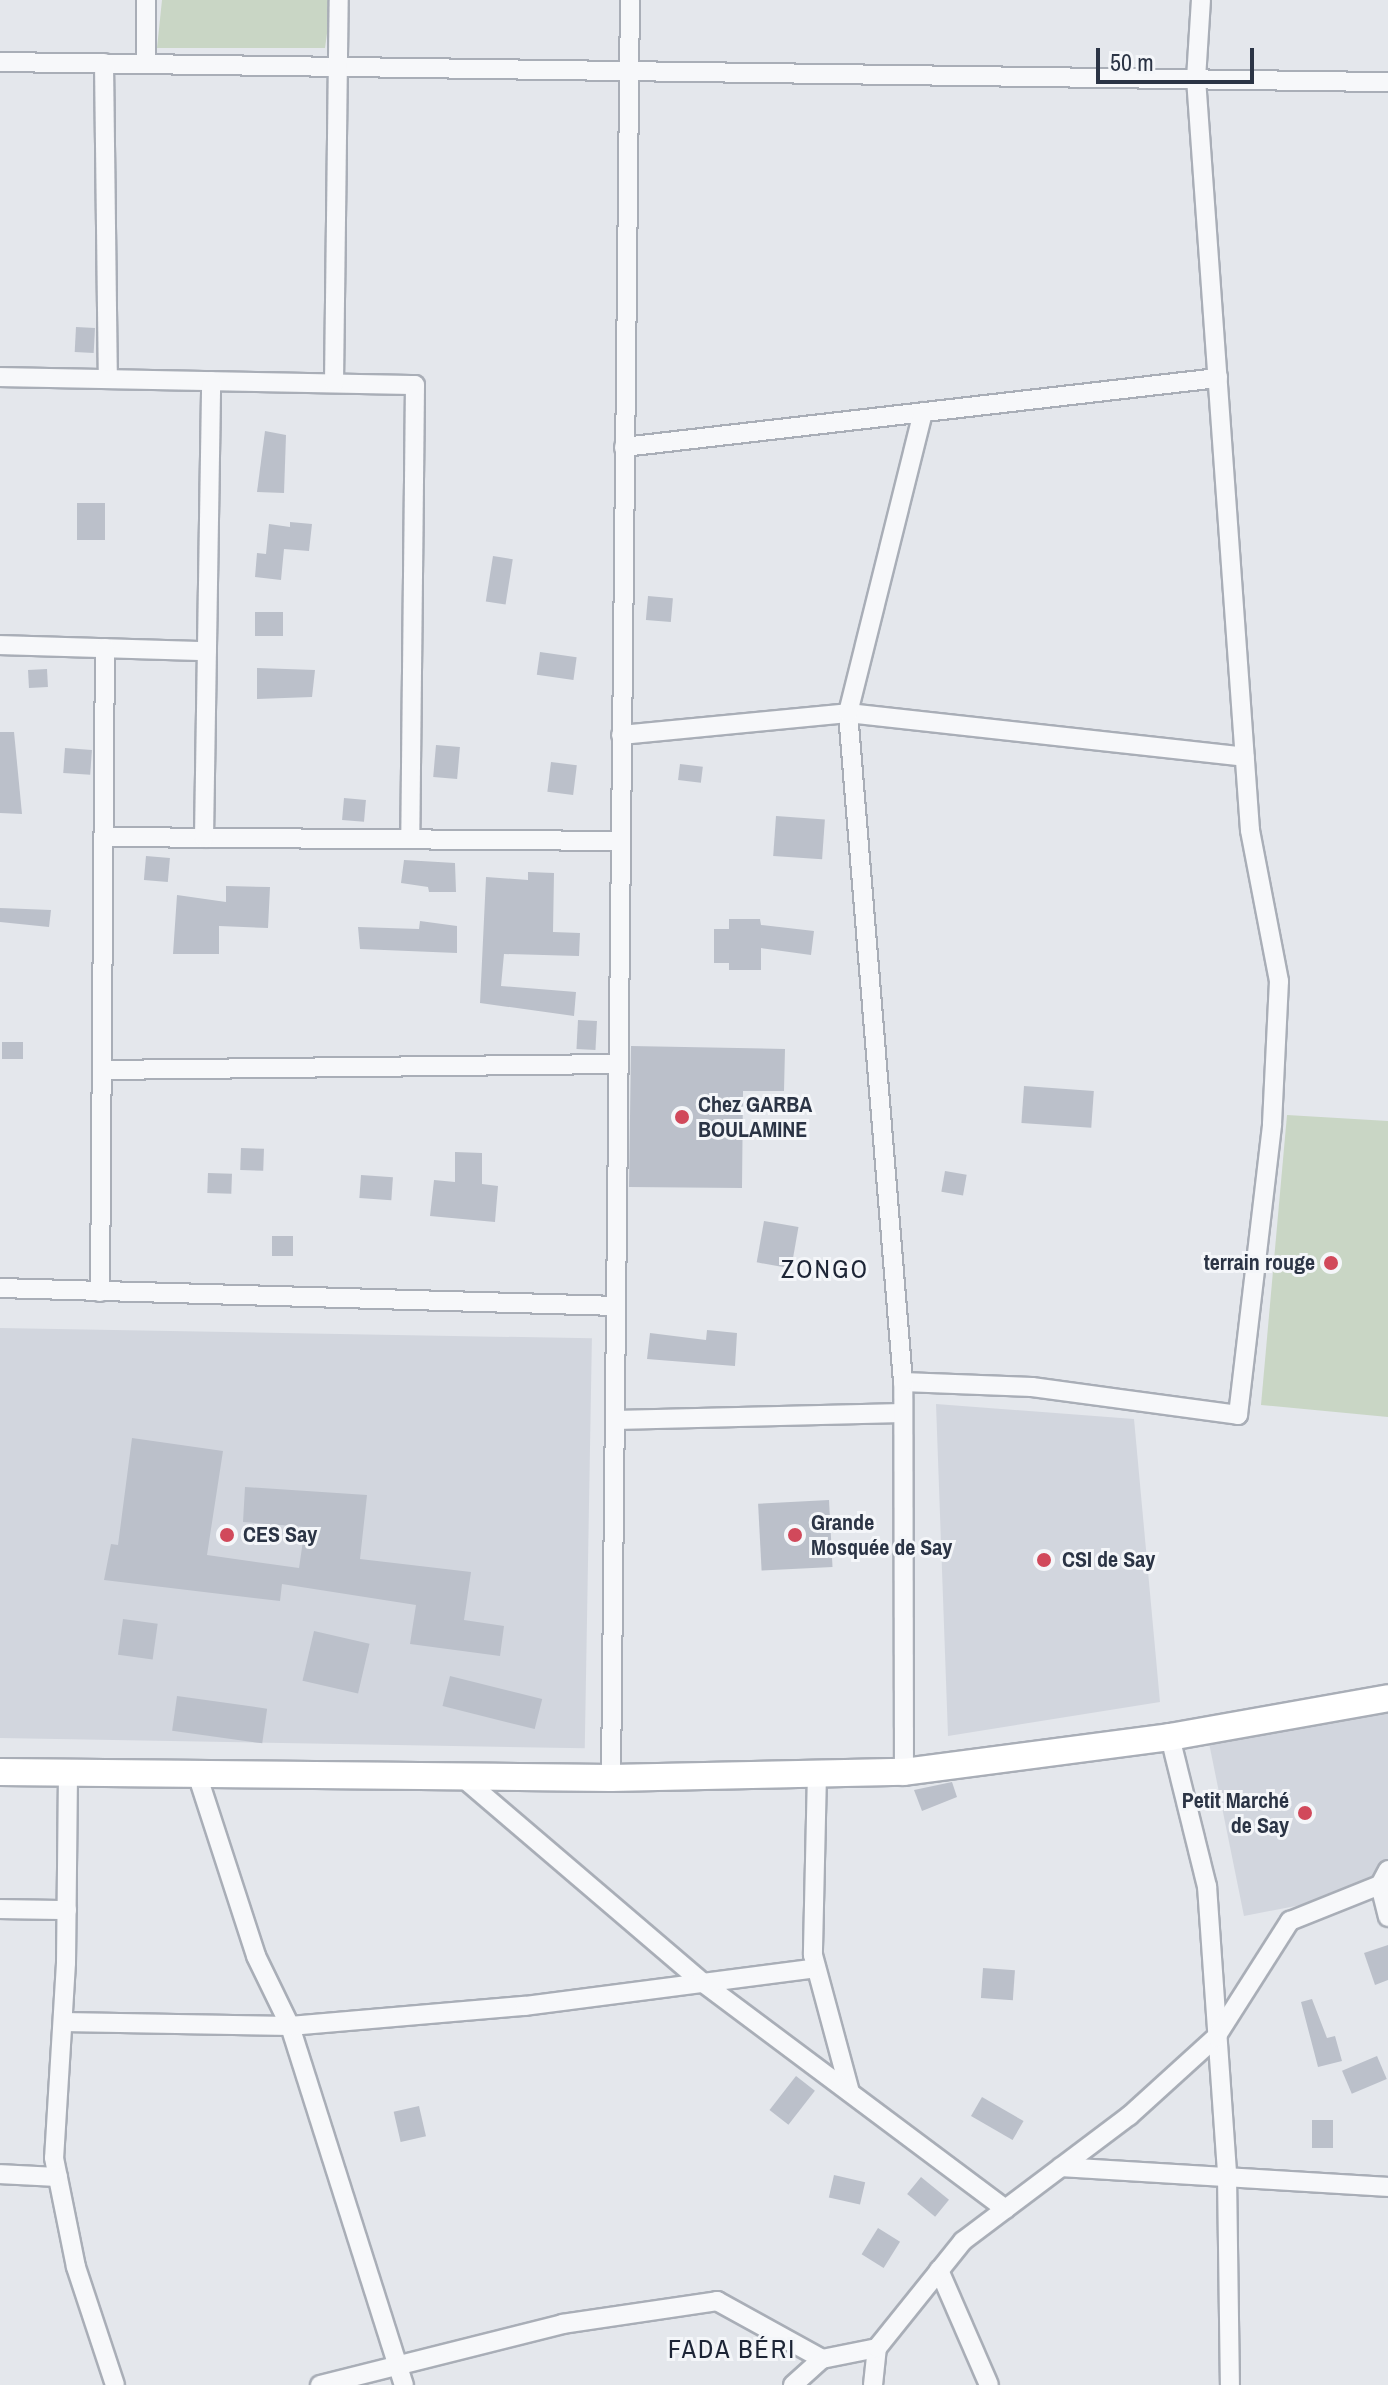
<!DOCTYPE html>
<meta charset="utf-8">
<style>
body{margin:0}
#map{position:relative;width:1388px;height:2385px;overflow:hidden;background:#e4e7ec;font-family:"Archivo Narrow",sans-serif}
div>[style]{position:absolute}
.built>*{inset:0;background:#d2d6de;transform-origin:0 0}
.green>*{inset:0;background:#c9d6c5}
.building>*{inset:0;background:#bbc0ca;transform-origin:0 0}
.roads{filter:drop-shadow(2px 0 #a9aeb7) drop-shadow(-2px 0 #a9aeb7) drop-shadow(0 2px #a9aeb7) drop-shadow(0 -2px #a9aeb7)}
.street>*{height:18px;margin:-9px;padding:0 9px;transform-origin:9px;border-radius:9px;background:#f7f8fa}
.secondary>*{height:26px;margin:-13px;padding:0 13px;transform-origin:13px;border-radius:13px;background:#fff}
.dots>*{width:22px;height:22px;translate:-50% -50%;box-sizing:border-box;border:4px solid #f4f6f9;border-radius:50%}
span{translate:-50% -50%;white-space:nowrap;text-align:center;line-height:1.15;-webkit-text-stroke:6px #f4f6f9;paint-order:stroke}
.poi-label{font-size:22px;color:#2b3445;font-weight:700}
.left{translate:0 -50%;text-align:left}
.right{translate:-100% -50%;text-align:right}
.quarter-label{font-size:26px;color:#1d2536;letter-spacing:2px}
.scale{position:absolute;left:1096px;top:48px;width:158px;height:36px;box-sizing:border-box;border:4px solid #2b3445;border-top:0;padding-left:10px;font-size:24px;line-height:28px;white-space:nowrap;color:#2b3445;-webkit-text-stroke:6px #f4f6f9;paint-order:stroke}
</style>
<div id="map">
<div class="built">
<div style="left:0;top:1328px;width:592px;height:410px;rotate:1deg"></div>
<div style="clip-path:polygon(936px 1404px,1134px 1419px,1160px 1702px,948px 1736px)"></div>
<div style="clip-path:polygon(1388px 1707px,1388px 1888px,1244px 1916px,1208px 1738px)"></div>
</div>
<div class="green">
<div style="clip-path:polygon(162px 0,344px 0,328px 26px,325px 48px,157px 48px)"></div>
<div style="clip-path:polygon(1287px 1115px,1388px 1121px,1388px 1417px,1261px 1405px)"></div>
</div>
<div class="building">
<div style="left:76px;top:327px;width:19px;height:25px;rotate:3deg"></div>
<div style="clip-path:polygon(265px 431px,286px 435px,284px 493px,257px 492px)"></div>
<div style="left:77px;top:503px;width:28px;height:37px"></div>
<div style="clip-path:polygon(290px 522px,312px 524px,309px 551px,284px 549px,281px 580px,255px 577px,257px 553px,266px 554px,269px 524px,290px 527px)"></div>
<div style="left:493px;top:556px;width:20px;height:46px;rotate:9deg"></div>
<div style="left:648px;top:596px;width:25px;height:24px;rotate:5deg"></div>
<div style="left:255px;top:612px;width:28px;height:24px"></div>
<div style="left:540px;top:652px;width:37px;height:23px;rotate:8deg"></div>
<div style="clip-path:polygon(257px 668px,315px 670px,312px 697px,257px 699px)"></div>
<div style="left:47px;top:669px;width:18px;height:19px;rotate:87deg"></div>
<div style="clip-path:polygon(0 732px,14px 732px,22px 814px,0 813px)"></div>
<div style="left:436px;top:745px;width:24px;height:32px;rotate:5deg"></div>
<div style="left:65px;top:748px;width:27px;height:25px;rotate:4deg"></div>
<div style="left:551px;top:762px;width:26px;height:30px;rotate:7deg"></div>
<div style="left:680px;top:764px;width:23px;height:16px;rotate:7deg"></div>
<div style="left:344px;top:798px;width:22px;height:22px;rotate:5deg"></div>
<div style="left:776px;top:816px;width:49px;height:40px;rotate:4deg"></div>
<div style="left:146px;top:856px;width:24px;height:24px;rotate:5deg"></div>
<div style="clip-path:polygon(404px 860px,455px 863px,456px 892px,429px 892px,428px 887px,401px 883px)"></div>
<div style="clip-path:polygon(528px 872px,554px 873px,553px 932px,580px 933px,579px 956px,504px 954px,501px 986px,576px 992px,574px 1016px,480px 1003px,486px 877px,528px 880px)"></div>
<div style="clip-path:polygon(226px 886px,270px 887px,268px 928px,219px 926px,219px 954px,173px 954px,177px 895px,226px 902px)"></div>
<div style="clip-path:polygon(0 908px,51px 910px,49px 927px,0 922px)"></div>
<div style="clip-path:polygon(729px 919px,760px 919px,761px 925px,814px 931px,811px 955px,761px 948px,761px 970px,729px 970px,729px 963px,714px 963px,714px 929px,729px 929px)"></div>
<div style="clip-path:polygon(420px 921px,457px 926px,457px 953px,360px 949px,358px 927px,419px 929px)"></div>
<div style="left:578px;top:1020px;width:19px;height:29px;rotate:3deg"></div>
<div style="left:2px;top:1042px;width:21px;height:17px"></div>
<div style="clip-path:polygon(631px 1046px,785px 1049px,784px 1091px,743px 1091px,742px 1188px,629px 1187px)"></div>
<div style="left:1024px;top:1086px;width:70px;height:37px;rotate:4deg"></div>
<div style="left:241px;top:1148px;width:23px;height:22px;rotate:2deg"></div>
<div style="clip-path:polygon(455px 1152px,482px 1153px,482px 1184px,498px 1186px,495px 1222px,430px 1216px,434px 1180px,455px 1182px)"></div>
<div style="left:945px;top:1171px;width:22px;height:21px;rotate:10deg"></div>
<div style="left:208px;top:1173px;width:24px;height:20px;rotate:2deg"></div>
<div style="left:361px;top:1175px;width:32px;height:23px;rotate:4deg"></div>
<div style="left:764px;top:1221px;width:35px;height:42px;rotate:10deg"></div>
<div style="left:272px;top:1236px;width:21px;height:20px"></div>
<div style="clip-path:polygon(707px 1330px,737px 1333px,735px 1366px,647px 1359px,650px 1333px,706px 1340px)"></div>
<div style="clip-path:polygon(132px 1438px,223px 1451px,207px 1555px,299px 1568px,305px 1527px,243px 1522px,245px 1487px,367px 1495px,360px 1559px,471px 1572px,464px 1620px,504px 1626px,500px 1656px,410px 1644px,416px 1605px,282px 1584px,280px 1601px,104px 1580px,111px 1544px,118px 1545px)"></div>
<div style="left:829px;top:1500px;width:67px;height:71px;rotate:87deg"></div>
<div style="left:123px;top:1619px;width:35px;height:36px;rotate:8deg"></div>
<div style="left:314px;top:1631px;width:57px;height:51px;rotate:13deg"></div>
<div style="left:450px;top:1676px;width:95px;height:31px;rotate:14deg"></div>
<div style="left:177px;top:1696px;width:91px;height:35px;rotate:8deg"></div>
<div style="clip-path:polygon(952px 1782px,957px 1797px,922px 1811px,914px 1790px)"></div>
<div style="clip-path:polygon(1388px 1945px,1388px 1980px,1375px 1985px,1364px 1953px)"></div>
<div style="left:983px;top:1968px;width:32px;height:30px;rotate:4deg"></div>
<div style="clip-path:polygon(1312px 1999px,1327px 2038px,1335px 2036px,1342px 2061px,1318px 2067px,1301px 2002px)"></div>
<div style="left:1377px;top:2056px;width:25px;height:38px;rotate:67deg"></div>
<div style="left:796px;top:2076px;width:24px;height:43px;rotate:38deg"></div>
<div style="left:982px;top:2097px;width:48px;height:22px;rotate:30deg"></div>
<div style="left:419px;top:2106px;width:31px;height:26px;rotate:77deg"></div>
<div style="left:1312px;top:2120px;width:21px;height:28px"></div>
<div style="left:834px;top:2175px;width:32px;height:23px;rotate:13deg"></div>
<div style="left:921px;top:2177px;width:36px;height:22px;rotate:39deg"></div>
<div style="left:878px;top:2228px;width:26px;height:31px;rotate:32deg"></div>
</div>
<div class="roads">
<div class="street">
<div style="left:0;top:62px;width:1388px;rotate:0.83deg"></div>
<div style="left:104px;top:63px;width:316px;rotate:89.3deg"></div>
<div style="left:146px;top:64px;width:64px;rotate:-90deg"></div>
<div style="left:0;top:377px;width:415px;rotate:1.1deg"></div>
<div style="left:415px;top:385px;width:454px;rotate:90.6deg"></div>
<div style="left:334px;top:383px;width:383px;rotate:-89.3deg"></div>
<div style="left:624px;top:447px;width:598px;rotate:-6.63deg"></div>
<div style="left:0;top:645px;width:207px;rotate:1.7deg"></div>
<div style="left:621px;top:735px;width:228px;rotate:-5.5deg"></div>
<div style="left:848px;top:713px;width:399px;rotate:6.3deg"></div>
<div style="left:104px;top:837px;width:516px;rotate:0.44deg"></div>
<div style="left:204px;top:838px;width:457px;rotate:-89.1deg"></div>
<div style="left:102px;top:1070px;width:516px;rotate:-0.67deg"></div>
<div style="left:0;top:1288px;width:616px;rotate:1.67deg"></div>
<div style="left:100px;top:1292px;width:644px;rotate:-89.56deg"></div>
<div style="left:903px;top:1382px;width:129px;rotate:2.2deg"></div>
<div style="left:1032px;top:1387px;width:208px;rotate:7.7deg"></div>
<div style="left:1238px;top:1415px;width:293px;rotate:-83.3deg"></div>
<div style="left:1272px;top:1124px;width:143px;rotate:-87.2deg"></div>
<div style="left:1279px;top:981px;width:154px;rotate:-100.9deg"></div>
<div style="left:1250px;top:830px;width:753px;rotate:-94.11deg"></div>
<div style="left:1196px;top:79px;width:79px;rotate:-86.4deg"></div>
<div style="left:615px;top:1420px;width:288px;rotate:-1.4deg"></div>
<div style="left:1170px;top:1737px;width:154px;rotate:76.1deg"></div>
<div style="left:1207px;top:1886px;width:290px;rotate:86deg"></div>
<div style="left:1227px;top:2175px;width:210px;rotate:89.2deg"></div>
<div style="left:904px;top:1772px;width:390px;rotate:-90.1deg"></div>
<div style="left:903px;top:1382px;width:671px;rotate:-94.7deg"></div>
<div style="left:848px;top:713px;width:310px;rotate:-76deg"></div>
<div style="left:68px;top:1773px;width:190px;rotate:90.6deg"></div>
<div style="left:66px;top:1963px;width:195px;rotate:93.5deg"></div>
<div style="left:54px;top:2158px;width:111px;rotate:78.6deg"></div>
<div style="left:76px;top:2267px;width:124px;rotate:71.7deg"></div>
<div style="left:817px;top:1773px;width:182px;rotate:91.3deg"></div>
<div style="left:813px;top:1955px;width:142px;rotate:74.9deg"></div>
<div style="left:197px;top:1774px;width:191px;rotate:72deg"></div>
<div style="left:256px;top:1956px;width:78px;rotate:64.1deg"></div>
<div style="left:290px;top:2026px;width:377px;rotate:72.4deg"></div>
<div style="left:462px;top:1777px;width:316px;rotate:40.5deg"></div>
<div style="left:702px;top:1982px;width:379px;rotate:36.8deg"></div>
<div style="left:611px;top:1778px;width:1778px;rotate:-89.39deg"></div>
<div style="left:1380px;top:1885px;width:33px;rotate:76deg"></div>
<div style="left:0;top:1909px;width:67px;rotate:0.9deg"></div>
<div style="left:63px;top:2022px;width:227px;rotate:1deg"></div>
<div style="left:290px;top:2026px;width:236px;rotate:-4.9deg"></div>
<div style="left:525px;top:2006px;width:293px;rotate:-7.4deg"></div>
<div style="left:1061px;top:2167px;width:328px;rotate:3.5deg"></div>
<div style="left:0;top:2174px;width:58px;rotate:3deg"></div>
<div style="left:939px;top:2270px;width:125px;rotate:66.5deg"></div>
<div style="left:320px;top:2385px;width:250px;rotate:-14.1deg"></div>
<div style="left:562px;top:2324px;width:157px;rotate:-8.4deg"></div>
<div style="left:717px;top:2301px;width:120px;rotate:28.9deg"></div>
<div style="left:822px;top:2359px;width:56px;rotate:-11.3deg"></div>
<div style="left:793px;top:2385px;width:39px;rotate:-42deg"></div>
<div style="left:873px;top:2385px;width:37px;rotate:-84deg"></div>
<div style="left:877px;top:2348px;width:137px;rotate:-51.2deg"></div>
<div style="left:963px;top:2241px;width:208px;rotate:-37deg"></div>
<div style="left:1129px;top:2116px;width:118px;rotate:-42.2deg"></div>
<div style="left:1216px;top:2037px;width:138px;rotate:-57.5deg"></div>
<div style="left:1290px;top:1921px;width:97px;rotate:-21.8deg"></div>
<div style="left:1380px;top:1885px;width:17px;rotate:-62deg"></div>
</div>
<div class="secondary">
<div style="left:0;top:1772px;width:611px;rotate:0.56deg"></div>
<div style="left:611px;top:1778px;width:293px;rotate:-1.2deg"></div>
<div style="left:904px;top:1772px;width:268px;rotate:-7.5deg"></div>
<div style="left:1170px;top:1737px;width:221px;rotate:-10.1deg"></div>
</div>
</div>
<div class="dots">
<div style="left:682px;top:1117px;background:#d1495b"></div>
<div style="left:1331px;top:1263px;background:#d1495b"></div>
<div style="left:227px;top:1535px;background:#d1495b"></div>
<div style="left:795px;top:1535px;background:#d1495b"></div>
<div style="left:1044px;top:1560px;background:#d1495b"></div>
<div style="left:1305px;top:1813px;background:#d1495b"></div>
</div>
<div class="poi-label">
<span class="left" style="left:698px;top:1117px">Chez GARBA<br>BOULAMINE</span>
<span class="right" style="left:1315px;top:1263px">terrain rouge</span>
<span class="left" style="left:811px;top:1535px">Grande<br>Mosquée de Say</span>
<span class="left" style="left:243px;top:1535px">CES Say</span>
<span class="left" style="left:1062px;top:1560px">CSI de Say</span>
<span class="right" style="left:1289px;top:1813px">Petit Marché<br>de Say</span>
</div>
<div class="quarter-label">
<span style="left:825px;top:1269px">ZONGO</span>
<span style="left:732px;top:2349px">FADA BÉRI</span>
</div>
<div class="scale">50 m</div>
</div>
